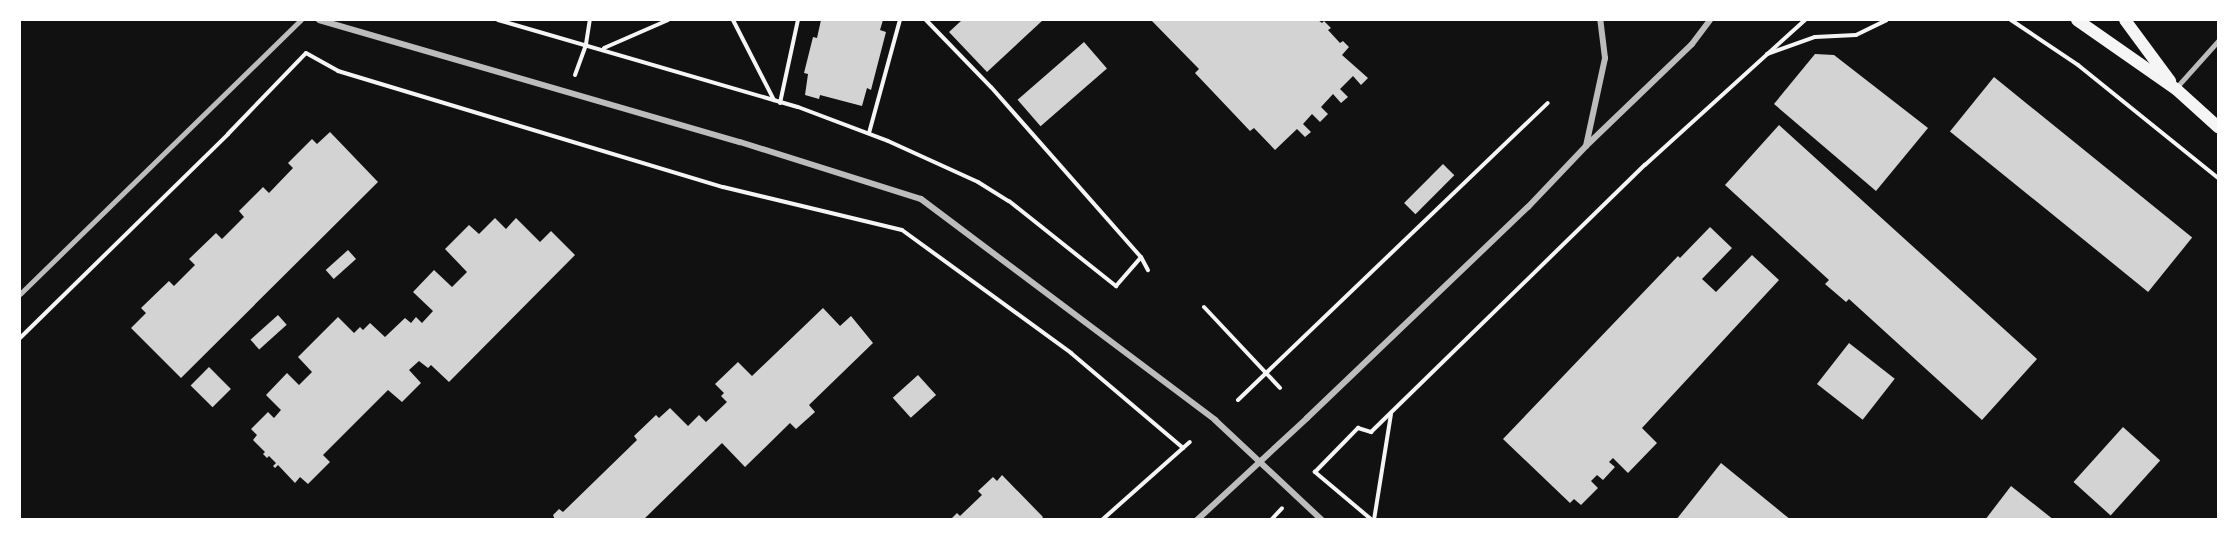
<!DOCTYPE html>
<style>
body{margin:0}
#map{position:relative;width:2238px;height:539px;overflow:hidden;background:#111;font-family:Commissioner,sans-serif}
div>[style]{position:absolute}
.building>*{inset:0;background:#d3d3d3;transform-origin:0 0}
.path>*{height:4px;margin:-2px;padding:0 2px;transform-origin:2px;border-radius:2px;background:#f5f5f5}
.service>*{height:4.5px;margin:-2.25px;padding:0 2.25px;transform-origin:2.25px;border-radius:2.25px;background:#bcbcbc}
.minor>*{height:6px;margin:-3px;padding:0 3px;transform-origin:3px;border-radius:3px;background:#bcbcbc}
.secondary>*{height:12px;margin:-6px;padding:0 6px;transform-origin:6px;border-radius:6px;background:#f5f5f5}
span{translate:-50% -50%;white-space:nowrap;text-align:center;line-height:1.15;-webkit-text-stroke:4.5px #fff;paint-order:stroke}
.frame{position:absolute;inset:0;border:21px solid #fff;pointer-events:none}
</style>
<div id="map">
<div class="building">
<div style="clip-path:polygon(821px 20px,883px 20px,880px 30px,886px 32px,871px 90px,867px 88px,862px 106px,820px 95px,819px 99px,805px 95px,808px 74px,804px 73px,813px 37px,817px 38px)"></div>
<div style="clip-path:polygon(962px 20px,1043px 20px,987px 72px,949px 32px)"></div>
<div style="clip-path:polygon(1151px 20px,1318px 20px,1322px 23px,1324px 21px,1331px 28px,1328px 30px,1340px 43px,1343px 41px,1349px 47px,1342px 55px,1368px 78px,1361px 85px,1353px 76px,1340px 89px,1348px 97px,1341px 103px,1333px 94px,1321px 107px,1328px 114px,1320px 122px,1312px 114px,1303px 124px,1311px 132px,1305px 137px,1297px 129px,1275px 150px,1254px 128px,1250px 131px,1195px 73px,1199px 69px)"></div>
<div style="left:1084px;top:42px;width:35px;height:88px;rotate:49deg"></div>
<div style="clip-path:polygon(1815px 54px,1834px 55px,1928px 128px,1876px 191px,1774px 104px)"></div>
<div style="left:1994px;top:77px;width:255px;height:70px;rotate:39deg"></div>
<div style="clip-path:polygon(1779px 125px,2037px 359px,1982px 420px,1849px 299px,1846px 302px,1825px 284px,1829px 280px,1725px 185px)"></div>
<div style="clip-path:polygon(330px 132px,378px 182px,181px 378px,131px 328px,146px 313px,141px 308px,169px 281px,174px 286px,195px 265px,189px 259px,216px 233px,222px 239px,244px 217px,239px 211px,263px 187px,269px 193px,293px 168px,288px 163px,312px 139px,317px 144px)"></div>
<div style="left:1443px;top:164px;width:16px;height:55px;rotate:45deg"></div>
<div style="clip-path:polygon(495px 218px,506px 229px,516px 218px,540px 242px,551px 231px,575px 255px,449px 382px,431px 365px,428px 368px,419px 361px,409px 370px,421px 383px,402px 402px,388px 390px,323px 455px,330px 462px,308px 484px,300px 477px,295px 483px,278px 465px,275px 468px,273px 466px,276px 463px,269px 456px,267px 458px,263px 454px,265px 452px,253px 440px,257px 435px,251px 429px,268px 412px,274px 418px,281px 410px,266px 395px,287px 373px,299px 385px,312px 372px,298px 357px,338px 317px,354px 333px,360px 327px,363px 330px,370px 323px,385px 337px,405px 318px,411px 323px,416px 317px,422px 323px,433px 311px,413px 292px,434px 270px,452px 287px,467px 272px,445px 249px,469px 225px,479px 234px)"></div>
<div style="clip-path:polygon(1710px 227px,1732px 248px,1702px 279px,1716px 292px,1752px 255px,1779px 280px,1642px 428px,1657px 443px,1628px 473px,1613px 458px,1609px 462px,1615px 467px,1603px 480px,1597px 475px,1591px 481px,1598px 488px,1581px 505px,1574px 499px,1570px 503px,1503px 439px,1678px 256px,1680px 258px)"></div>
<div style="left:348px;top:250px;width:12px;height:30px;rotate:48deg"></div>
<div style="clip-path:polygon(823px 308px,840px 326px,851px 316px,873px 343px,809px 405px,815px 412px,796px 429px,790px 423px,745px 467px,722px 443px,643px 520px,555px 520px,553px 515px,559px 509px,563px 512px,637px 440px,634px 436px,656px 415px,659px 418px,670px 408px,688px 426px,699px 415px,706px 422px,727px 402px,721px 396px,724px 393px,715px 384px,738px 362px,752px 376px)"></div>
<div style="left:278px;top:315px;width:13px;height:37px;rotate:48deg"></div>
<div style="left:1849px;top:343px;width:58px;height:52px;rotate:38deg"></div>
<div style="left:209px;top:367px;width:31px;height:26px;rotate:45deg"></div>
<div style="left:918px;top:375px;width:27px;height:34px;rotate:48deg"></div>
<div style="left:2123px;top:427px;width:50px;height:74px;rotate:42deg"></div>
<div style="clip-path:polygon(1721px 463px,1791px 520px,1676px 520px)"></div>
<div style="clip-path:polygon(1002px 475px,1043px 517px,1041px 520px,950px 520px,957px 513px,960px 516px,982px 495px,978px 491px,993px 477px,997px 481px)"></div>
<div style="clip-path:polygon(2011px 486px,2054px 520px,1985px 520px)"></div>
</div>
<div class="path">
<div style="left:498px;top:20px;width:312px;rotate:16.2deg"></div>
<div style="left:798px;top:107px;width:96px;rotate:20.7deg"></div>
<div style="left:888px;top:141px;width:99px;rotate:24.5deg"></div>
<div style="left:978px;top:182px;width:36px;rotate:32deg"></div>
<div style="left:1009px;top:201px;width:137px;rotate:38.5deg"></div>
<div style="left:1116px;top:286px;width:38px;rotate:-49deg"></div>
<div style="left:733px;top:20px;width:90px;rotate:62.9deg"></div>
<div style="left:926px;top:20px;width:93px;rotate:45.9deg"></div>
<div style="left:991px;top:87px;width:227px;rotate:48.6deg"></div>
<div style="left:1141px;top:257px;width:15px;rotate:62deg"></div>
<div style="left:2011px;top:20px;width:81px;rotate:33.9deg"></div>
<div style="left:2078px;top:65px;width:180px;rotate:38.9deg"></div>
<div style="left:604px;top:48px;width:70px;rotate:-23.6deg"></div>
<div style="left:1767px;top:54px;width:51px;rotate:-19.5deg"></div>
<div style="left:1815px;top:37px;width:41px;rotate:-2.8deg"></div>
<div style="left:1856px;top:35px;width:34px;rotate:-26deg"></div>
<div style="left:575px;top:75px;width:33px;rotate:-70deg"></div>
<div style="left:586px;top:44px;width:24px;rotate:-81deg"></div>
<div style="left:780px;top:103px;width:85px;rotate:-77.8deg"></div>
<div style="left:869px;top:133px;width:117px;rotate:-74.7deg"></div>
<div style="left:1204px;top:307px;width:111px;rotate:46.8deg"></div>
<div style="left:20px;top:338px;width:291px;rotate:-44.4deg"></div>
<div style="left:228px;top:134px;width:112px;rotate:-46.1deg"></div>
<div style="left:306px;top:53px;width:37px;rotate:29deg"></div>
<div style="left:338px;top:71px;width:402px;rotate:16.8deg"></div>
<div style="left:723px;top:187px;width:184px;rotate:13.5deg"></div>
<div style="left:902px;top:230px;width:209px;rotate:36deg"></div>
<div style="left:1071px;top:353px;width:147px;rotate:40.3deg"></div>
<div style="left:1183px;top:448px;width:108px;rotate:138.4deg"></div>
<div style="left:1238px;top:400px;width:429px;rotate:-43.8deg"></div>
<div style="left:1183px;top:448px;width:9px;rotate:-41deg"></div>
<div style="left:1271px;top:520px;width:16px;rotate:-47deg"></div>
<div style="left:1372px;top:520px;width:75px;rotate:-139.9deg"></div>
<div style="left:1315px;top:472px;width:62px;rotate:-45.7deg"></div>
<div style="left:1358px;top:428px;width:14px;rotate:17deg"></div>
<div style="left:1371px;top:432px;width:383px;rotate:-44.3deg"></div>
<div style="left:1645px;top:165px;width:216px;rotate:-42.2deg"></div>
<div style="left:1374px;top:520px;width:107px;rotate:-80.9deg"></div>
</div>
<div class="service">
<div style="left:2176px;top:88px;width:63px;rotate:-48.2deg"></div>
<div style="left:20px;top:294px;width:392px;rotate:-44.3deg"></div>
</div>
<div class="minor">
<div style="left:319px;top:20px;width:438px;rotate:16.2deg"></div>
<div style="left:740px;top:142px;width:190px;rotate:17.5deg"></div>
<div style="left:921px;top:199px;width:368px;rotate:36.9deg"></div>
<div style="left:1215px;top:420px;width:146px;rotate:43.1deg"></div>
<div style="left:1586px;top:146px;width:90px;rotate:-77.8deg"></div>
<div style="left:1605px;top:58px;width:38px;rotate:-97deg"></div>
<div style="left:1197px;top:520px;width:150px;rotate:-42.8deg"></div>
<div style="left:1307px;top:418px;width:306px;rotate:-43.7deg"></div>
<div style="left:1528px;top:207px;width:84px;rotate:-46.4deg"></div>
<div style="left:1586px;top:146px;width:147px;rotate:-43.9deg"></div>
<div style="left:1692px;top:44px;width:30px;rotate:-53deg"></div>
</div>
<div class="secondary">
<div style="left:2077px;top:20px;width:121px;rotate:34.9deg"></div>
<div style="left:2176px;top:89px;width:57px;rotate:42.1deg"></div>
<div style="left:2125px;top:20px;width:76px;rotate:53.6deg"></div>
</div>
<div class="frame"></div>
</div>
